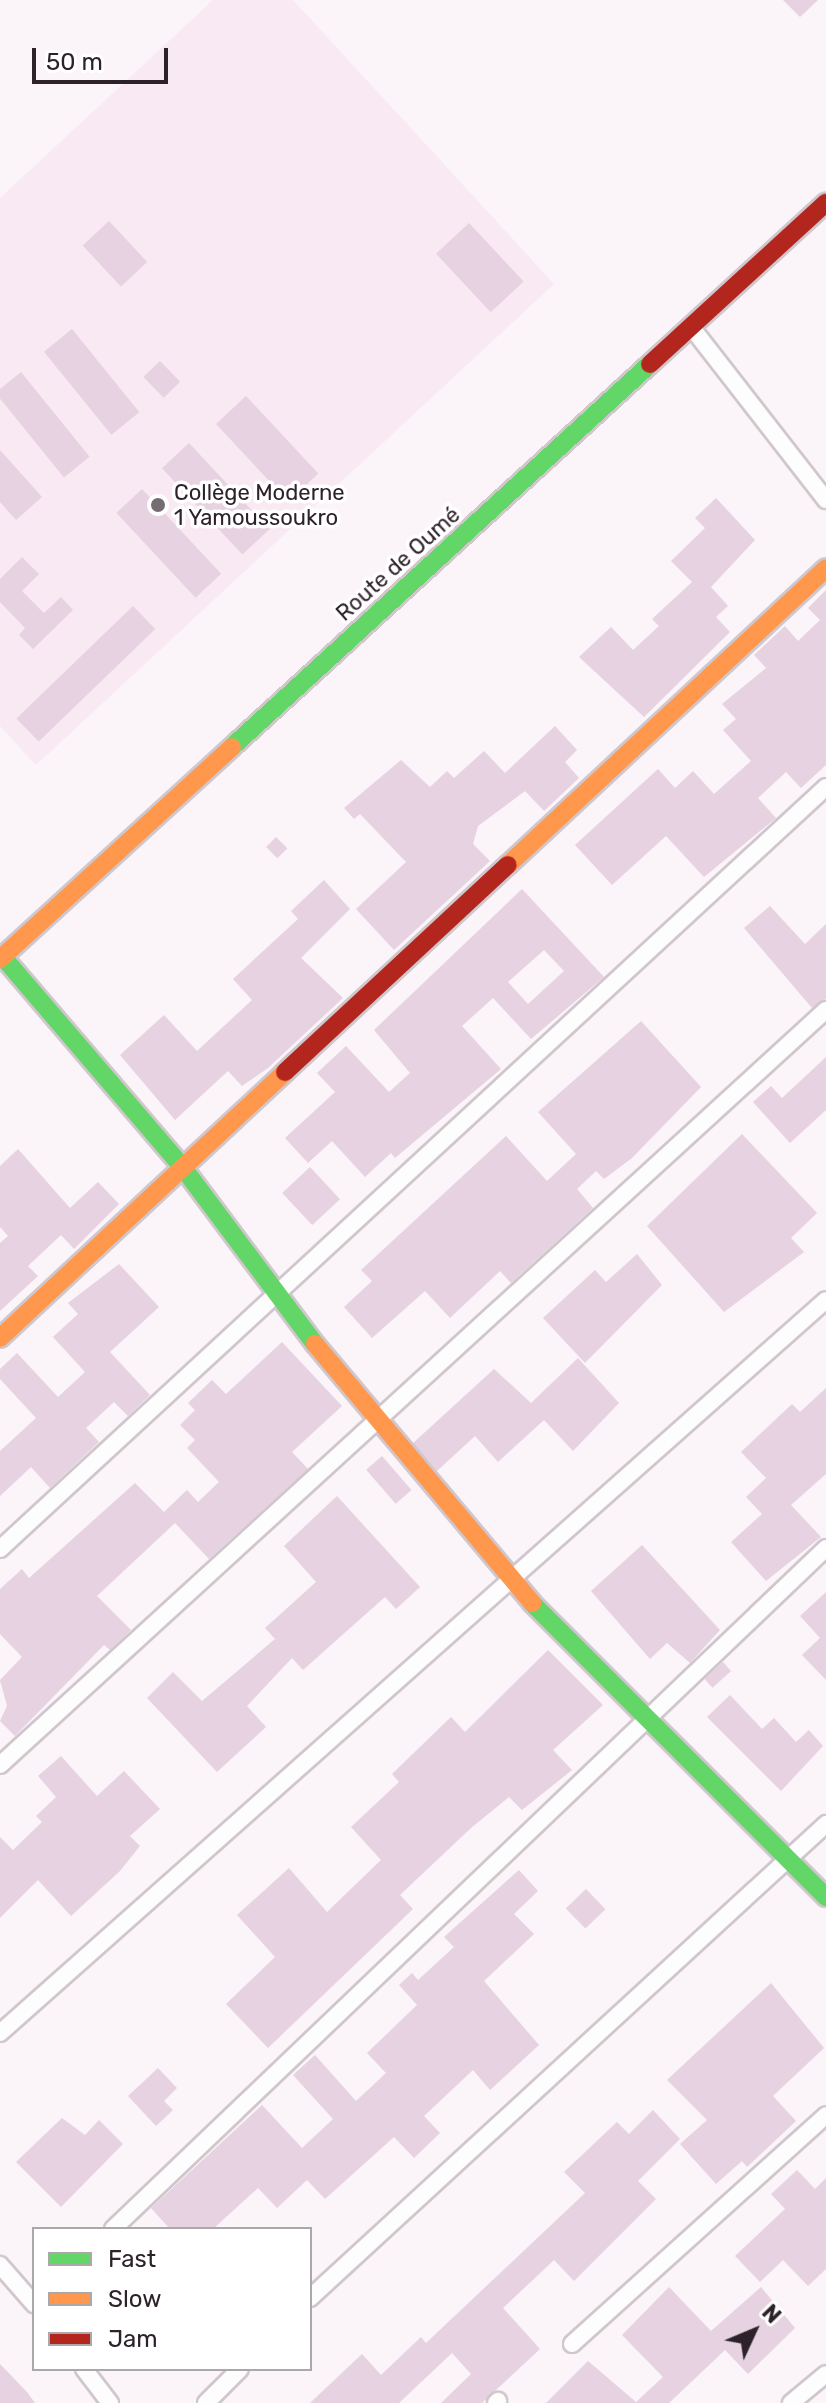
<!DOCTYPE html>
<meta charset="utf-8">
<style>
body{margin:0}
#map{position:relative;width:826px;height:2403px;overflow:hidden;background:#fbf4f9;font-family:Rubik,sans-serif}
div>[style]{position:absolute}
.built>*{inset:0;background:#f9e9f3}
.building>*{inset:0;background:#e6d2e0;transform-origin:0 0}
.roads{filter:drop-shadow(2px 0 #d0c7cd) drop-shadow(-2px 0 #d0c7cd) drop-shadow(0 2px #d0c7cd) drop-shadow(0 -2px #d0c7cd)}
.street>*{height:16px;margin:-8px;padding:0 8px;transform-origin:8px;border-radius:8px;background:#fefdfe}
.fast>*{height:18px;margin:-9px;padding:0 9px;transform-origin:9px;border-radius:9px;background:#63d668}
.slow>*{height:18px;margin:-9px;padding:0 9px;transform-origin:9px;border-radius:9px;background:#ff974d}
.jam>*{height:18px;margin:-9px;padding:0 9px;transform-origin:9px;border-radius:9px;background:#b3261e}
.dots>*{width:22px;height:22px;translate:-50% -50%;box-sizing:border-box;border:4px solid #fff;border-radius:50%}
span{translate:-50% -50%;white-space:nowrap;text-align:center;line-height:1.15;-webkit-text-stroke:7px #fff;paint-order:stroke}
.poi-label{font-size:22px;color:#2d222a}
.left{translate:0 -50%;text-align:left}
.street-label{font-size:22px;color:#2d222a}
.legend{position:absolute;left:32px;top:2227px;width:280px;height:144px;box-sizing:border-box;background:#fff;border:2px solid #aba7aa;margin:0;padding:10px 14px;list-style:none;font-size:24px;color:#2d222a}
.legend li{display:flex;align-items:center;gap:16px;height:40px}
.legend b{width:40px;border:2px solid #aba7aa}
.north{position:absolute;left:714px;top:2291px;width:80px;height:80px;-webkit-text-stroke:6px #fff;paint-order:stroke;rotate:46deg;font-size:22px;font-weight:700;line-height:32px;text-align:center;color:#2d222a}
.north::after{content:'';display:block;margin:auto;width:28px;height:36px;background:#2d222a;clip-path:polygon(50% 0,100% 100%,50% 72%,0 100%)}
.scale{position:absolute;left:32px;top:48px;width:136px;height:36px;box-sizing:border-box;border:4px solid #2d222a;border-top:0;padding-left:10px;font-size:24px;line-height:28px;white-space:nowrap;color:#2d222a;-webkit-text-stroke:6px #fff;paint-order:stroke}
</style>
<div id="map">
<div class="built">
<div style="clip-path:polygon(213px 0,293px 0,554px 284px,36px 765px,0 726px,0 198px)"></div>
</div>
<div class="building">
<div style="clip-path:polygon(783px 0,818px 0,800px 17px)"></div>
<div style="left:109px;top:221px;width:56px;height:36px;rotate:47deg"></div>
<div style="left:469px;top:223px;width:80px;height:45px;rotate:47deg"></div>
<div style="left:72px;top:329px;width:107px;height:36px;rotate:51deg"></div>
<div style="left:160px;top:361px;width:29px;height:23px;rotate:46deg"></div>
<div style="left:21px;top:372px;width:109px;height:33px;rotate:51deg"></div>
<div style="left:246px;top:396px;width:106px;height:41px;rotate:47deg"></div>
<div style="left:189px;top:443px;width:118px;height:37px;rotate:47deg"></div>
<div style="clip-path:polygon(0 450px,42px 497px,16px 520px,0 502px)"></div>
<div style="left:142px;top:489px;width:116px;height:35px;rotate:47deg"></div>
<div style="clip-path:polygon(716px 498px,755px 540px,711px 587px,728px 606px,716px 617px,730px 632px,644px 717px,579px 657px,611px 627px,633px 650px,659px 626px,652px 619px,692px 582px,671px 561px,705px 528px,695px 518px)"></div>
<div style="clip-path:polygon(22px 557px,39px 574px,22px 591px,44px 613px,61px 597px,73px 610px,33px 649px,19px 635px,25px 628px,0 602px,0 579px)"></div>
<div style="clip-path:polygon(826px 590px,826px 765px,801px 788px,786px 772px,758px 798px,776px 818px,704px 877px,666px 836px,612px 885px,575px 845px,658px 769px,675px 788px,693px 771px,714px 794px,751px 761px,723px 730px,736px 719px,722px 704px,766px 668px,754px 655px,785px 626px,798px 641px,820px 620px,808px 608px)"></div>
<div style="left:133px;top:606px;width:32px;height:162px;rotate:46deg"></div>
<div style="clip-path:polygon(555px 726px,577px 750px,565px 762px,579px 778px,544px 811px,525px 791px,478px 826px,473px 844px,490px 861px,394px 950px,356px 909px,406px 862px,360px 814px,354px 819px,344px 808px,401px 760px,430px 787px,447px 771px,454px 778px,484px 751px,505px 773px)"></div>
<div style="left:276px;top:837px;width:16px;height:14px;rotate:45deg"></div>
<div style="clip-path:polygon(324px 880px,350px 909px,301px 958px,343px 998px,268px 1068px,242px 1086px,228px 1071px,175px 1120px,120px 1055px,164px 1015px,197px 1051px,252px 1000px,233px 979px,298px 919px,291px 911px)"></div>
<div style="clip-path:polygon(evenodd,522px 889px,604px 977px,531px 1039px,493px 998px,462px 1026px,501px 1069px,395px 1158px,391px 1153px,365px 1177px,332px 1141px,308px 1163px,285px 1138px,335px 1092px,317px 1073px,346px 1046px,389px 1092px,410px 1073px,374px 1030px,522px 889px,544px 950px,564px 971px,528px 1004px,508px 982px,544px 950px)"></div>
<div style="clip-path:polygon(770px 906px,805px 944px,826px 924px,826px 999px,812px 1008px,744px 928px)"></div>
<div style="clip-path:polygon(641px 1021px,701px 1087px,632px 1158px,604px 1179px,596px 1171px,577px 1189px,593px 1208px,511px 1283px,500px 1271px,450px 1318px,425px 1291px,372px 1338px,344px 1307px,372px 1281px,361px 1270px,506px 1136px,547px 1181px,576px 1154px,538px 1112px)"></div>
<div style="clip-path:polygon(826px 1057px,826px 1110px,790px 1143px,753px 1102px,771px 1086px,782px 1098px)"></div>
<div style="clip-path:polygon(742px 1134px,817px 1213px,791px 1238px,804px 1252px,724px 1312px,647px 1226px)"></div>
<div style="clip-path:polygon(18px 1149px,70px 1208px,98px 1182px,119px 1204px,74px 1249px,61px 1235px,28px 1266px,38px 1276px,0 1311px,0 1243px,8px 1236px,0 1227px,0 1166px)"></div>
<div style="left:310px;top:1167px;width:44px;height:38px;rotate:47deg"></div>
<div style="clip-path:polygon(637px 1254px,662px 1285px,585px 1363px,543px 1318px,595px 1270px,606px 1282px)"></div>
<div style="clip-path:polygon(119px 1264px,159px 1307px,110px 1352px,150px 1395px,128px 1416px,114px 1402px,86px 1428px,99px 1442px,50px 1488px,31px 1467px,0 1496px,0 1451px,36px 1418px,0 1379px,0 1369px,17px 1353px,58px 1397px,85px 1372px,53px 1337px,78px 1314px,68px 1303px)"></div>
<div style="clip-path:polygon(282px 1342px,342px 1406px,292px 1452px,308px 1469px,209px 1559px,175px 1523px,97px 1596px,131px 1630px,110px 1650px,104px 1645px,15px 1736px,0 1721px,7px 1706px,0 1680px,22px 1657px,0 1634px,0 1589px,22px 1569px,29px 1578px,135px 1483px,164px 1512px,187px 1490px,198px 1502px,219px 1482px,187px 1448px,195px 1440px,180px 1425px,195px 1410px,188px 1403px,212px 1380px,226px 1394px)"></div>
<div style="clip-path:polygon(578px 1358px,619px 1403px,573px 1451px,544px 1420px,498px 1462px,475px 1436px,437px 1471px,412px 1444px,494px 1369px,531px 1403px)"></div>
<div style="clip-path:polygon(826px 1388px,826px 1474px,791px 1505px,821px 1537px,766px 1581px,731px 1542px,762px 1514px,746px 1497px,766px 1478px,741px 1452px,792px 1404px,800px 1412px)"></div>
<div style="left:382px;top:1456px;width:45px;height:21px;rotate:49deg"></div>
<div style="clip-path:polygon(337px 1496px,420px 1587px,396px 1609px,385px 1597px,303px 1670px,292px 1658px,247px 1706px,266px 1727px,217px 1772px,147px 1698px,173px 1672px,202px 1701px,275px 1639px,265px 1628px,316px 1582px,284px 1546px)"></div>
<div style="clip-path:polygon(642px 1545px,720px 1630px,690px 1663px,667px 1643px,650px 1659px,591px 1591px)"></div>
<div style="clip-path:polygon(826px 1592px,826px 1680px,802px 1655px,820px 1638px,800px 1616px)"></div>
<div style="clip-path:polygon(548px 1650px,603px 1705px,553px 1750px,572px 1770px,522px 1810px,509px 1797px,471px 1828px,400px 1895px,413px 1909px,268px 2048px,226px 2004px,275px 1957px,237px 1915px,289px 1868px,327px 1912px,381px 1860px,351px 1827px,399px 1782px,392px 1774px,451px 1717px,465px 1732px)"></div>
<div style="left:723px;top:1662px;width:12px;height:25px;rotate:48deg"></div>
<div style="clip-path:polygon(730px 1695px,762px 1729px,774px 1718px,796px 1742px,809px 1730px,823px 1746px,781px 1791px,707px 1717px)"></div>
<div style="clip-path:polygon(61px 1756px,97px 1796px,124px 1771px,160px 1809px,130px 1836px,140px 1846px,120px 1871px,71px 1916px,38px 1880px,0 1918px,0 1837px,13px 1850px,42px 1822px,36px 1816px,56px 1797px,38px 1776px)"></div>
<div style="clip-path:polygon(519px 1870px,538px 1891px,514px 1914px,534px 1934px,484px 1981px,539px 2045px,490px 2090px,473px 2070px,424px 2116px,440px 2133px,414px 2158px,394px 2137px,325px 2199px,307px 2180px,277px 2208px,258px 2188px,213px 2229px,170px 2229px,151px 2208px,262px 2105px,302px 2148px,333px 2119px,293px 2075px,315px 2055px,356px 2101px,386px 2073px,367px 2053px,417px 2005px,399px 1985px,412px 1973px,418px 1980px,454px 1947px,444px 1937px)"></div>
<div style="left:586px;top:1889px;width:28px;height:28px;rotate:46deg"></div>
<div style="clip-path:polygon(771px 1983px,824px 2048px,773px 2096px,796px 2121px,747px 2167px,742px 2161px,716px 2184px,680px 2144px,707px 2120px,667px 2080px)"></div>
<div style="clip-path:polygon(158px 2068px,177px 2088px,164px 2101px,173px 2110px,156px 2126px,128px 2096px)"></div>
<div style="clip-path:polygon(653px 2110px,680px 2139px,638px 2181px,656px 2199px,574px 2281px,554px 2260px,503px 2308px,540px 2349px,482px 2403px,441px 2403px,471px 2374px,452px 2353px,399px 2403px,310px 2403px,362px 2354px,381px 2375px,421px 2337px,426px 2343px,585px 2193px,564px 2172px,617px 2122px,629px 2134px)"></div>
<div style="clip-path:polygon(62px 2118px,85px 2135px,99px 2120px,123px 2144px,61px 2207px,16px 2162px)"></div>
<div style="clip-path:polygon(797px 2170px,815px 2189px,826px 2178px,826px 2269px,808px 2286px,783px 2260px,760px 2282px,735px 2256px,785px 2209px,771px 2194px)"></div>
<div style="clip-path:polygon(669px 2287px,711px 2331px,761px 2287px,795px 2328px,748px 2374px,725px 2350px,669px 2403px,546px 2403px,588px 2361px,636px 2402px,663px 2377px,622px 2335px)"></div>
<div style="clip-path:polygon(0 2364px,27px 2392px,35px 2403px,0 2403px)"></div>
</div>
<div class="roads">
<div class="street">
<div style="left:692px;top:328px;width:218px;rotate:52.1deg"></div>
<div style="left:0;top:1549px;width:1124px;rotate:-42.69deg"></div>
<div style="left:0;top:1765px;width:1119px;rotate:-42.43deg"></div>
<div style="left:0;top:2033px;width:1104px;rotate:-41.59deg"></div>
<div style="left:113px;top:2229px;width:986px;rotate:-43.68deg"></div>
<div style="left:0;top:2265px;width:52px;rotate:48.9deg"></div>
<div style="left:310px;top:2298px;width:701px;rotate:-42.57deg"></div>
<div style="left:572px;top:2344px;width:342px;rotate:-42deg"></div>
<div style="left:84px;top:2369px;width:43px;rotate:52.6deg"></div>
<div style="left:206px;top:2403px;width:48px;rotate:-45deg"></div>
<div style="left:496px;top:2403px;width:3px;rotate:-45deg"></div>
<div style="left:791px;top:2403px;width:45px;rotate:-39.6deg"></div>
</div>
<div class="fast">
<div style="left:232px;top:747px;width:567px;rotate:-42.5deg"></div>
<div style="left:3px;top:957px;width:279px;rotate:49.5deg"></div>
<div style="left:184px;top:1169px;width:219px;rotate:53.2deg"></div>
<div style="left:532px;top:1603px;width:416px;rotate:45deg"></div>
</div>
<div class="slow">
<div style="left:508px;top:865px;width:435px;rotate:-43deg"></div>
<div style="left:0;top:959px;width:314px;rotate:-42.4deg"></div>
<div style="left:0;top:1338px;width:390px;rotate:-43deg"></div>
<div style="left:315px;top:1344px;width:338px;rotate:50deg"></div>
</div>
<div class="jam">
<div style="left:650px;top:364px;width:239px;rotate:-42.5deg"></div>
<div style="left:285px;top:1072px;width:304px;rotate:-42.9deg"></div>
</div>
</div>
<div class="dots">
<div style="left:158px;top:505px;background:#756c72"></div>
</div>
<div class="poi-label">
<span class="left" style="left:174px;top:505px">Collège Moderne<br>1 Yamoussoukro</span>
</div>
<div class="street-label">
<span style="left:398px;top:564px;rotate:-42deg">Route de Oumé</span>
</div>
<ul class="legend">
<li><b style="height:10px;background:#63d668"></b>Fast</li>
<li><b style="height:10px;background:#ff974d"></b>Slow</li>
<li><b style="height:10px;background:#b3261e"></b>Jam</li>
</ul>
<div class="north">N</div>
<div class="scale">50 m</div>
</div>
